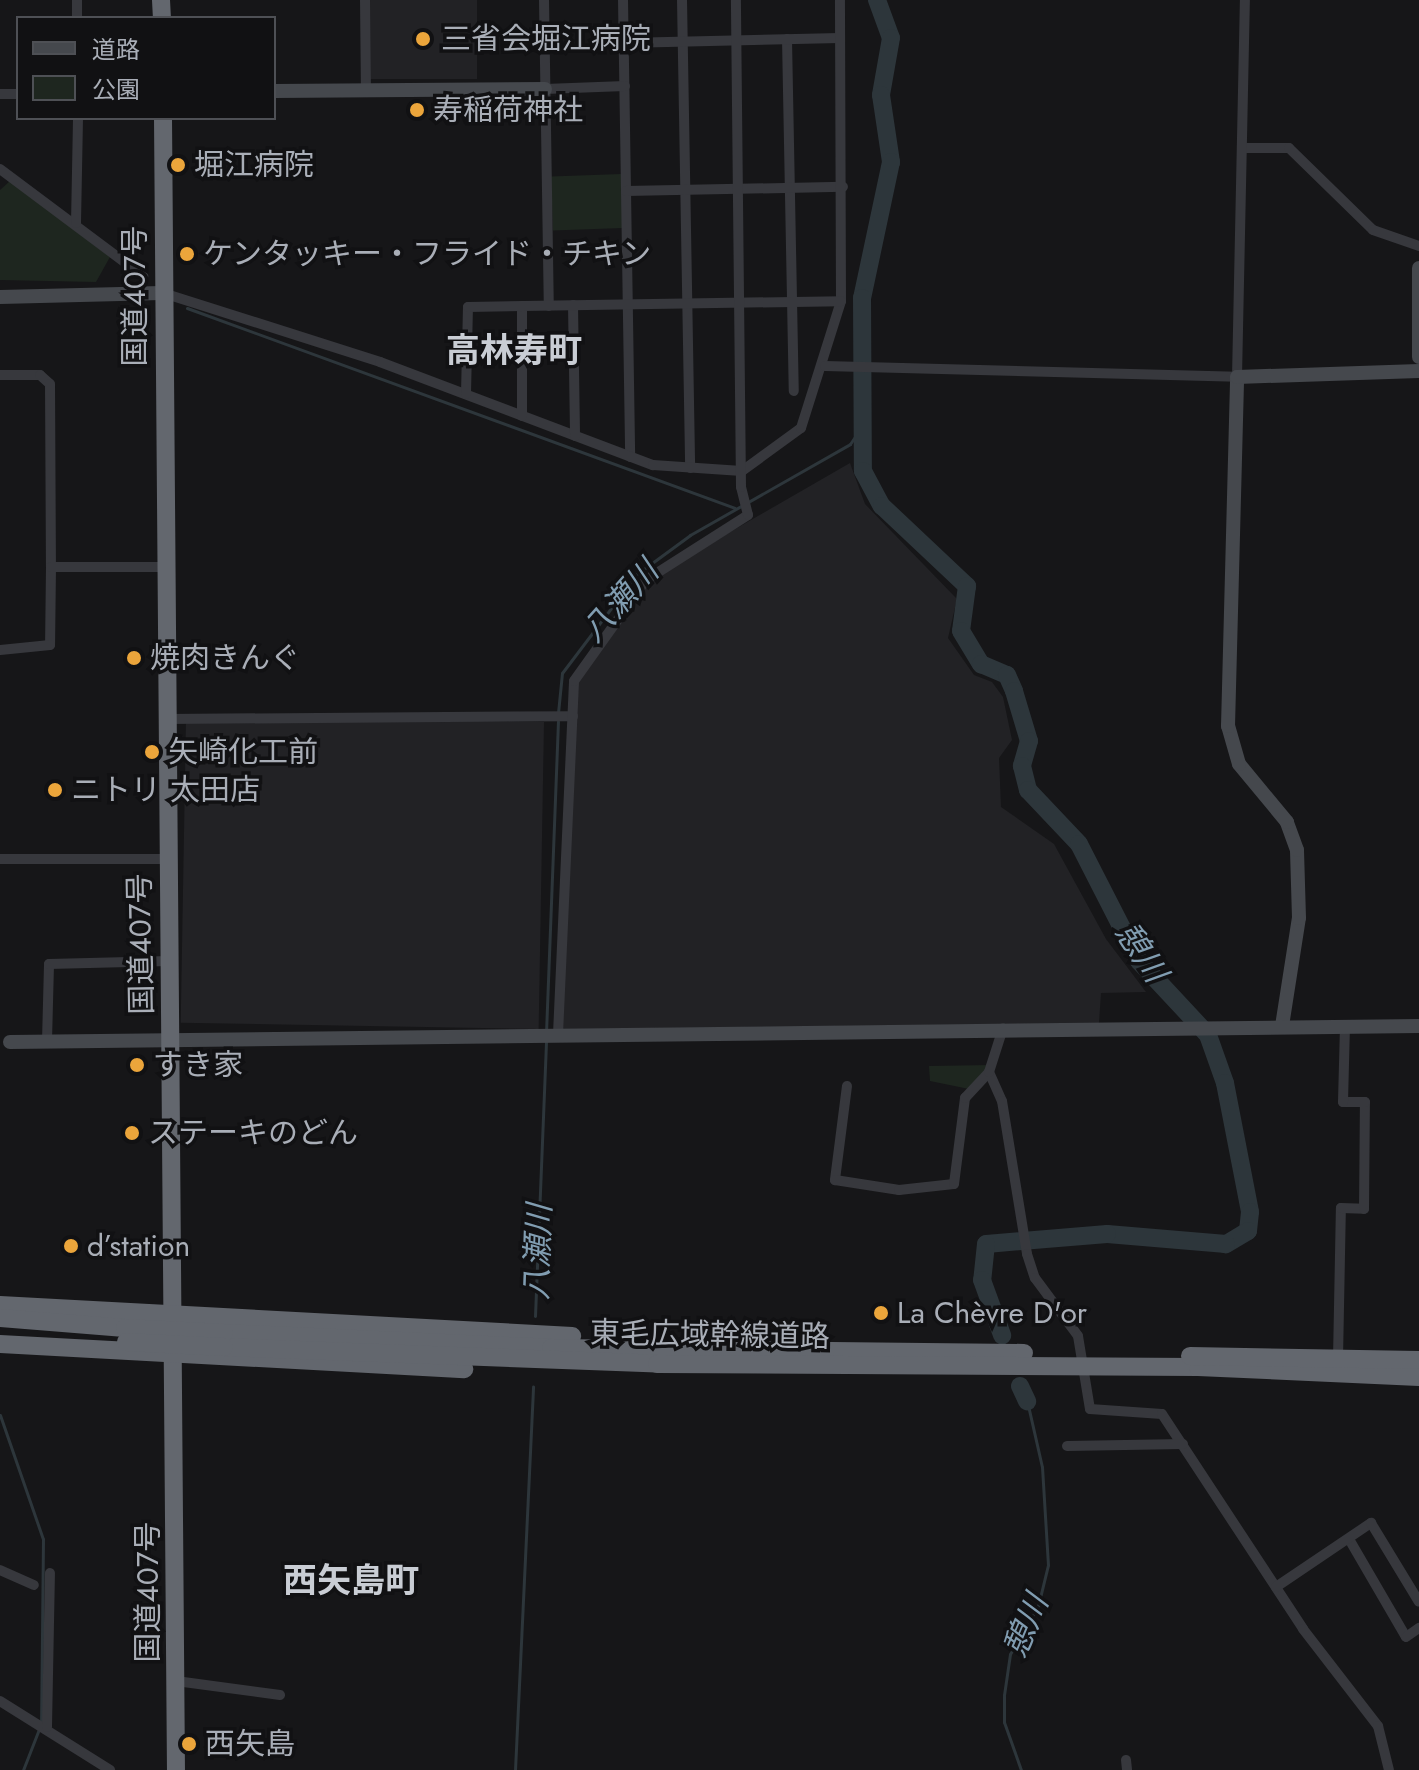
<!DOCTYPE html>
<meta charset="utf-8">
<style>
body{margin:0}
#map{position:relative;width:1419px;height:1770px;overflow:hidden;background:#161618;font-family:Jost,"Noto Sans JP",sans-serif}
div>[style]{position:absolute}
.built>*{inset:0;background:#222225;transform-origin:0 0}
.green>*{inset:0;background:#1e261f;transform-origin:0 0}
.stream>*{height:3px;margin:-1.5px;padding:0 1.5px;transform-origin:1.5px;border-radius:1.5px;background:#2d363b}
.river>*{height:18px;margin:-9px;padding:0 9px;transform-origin:9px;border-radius:9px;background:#2d363b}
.street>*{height:10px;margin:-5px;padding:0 5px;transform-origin:5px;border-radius:5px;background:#37383d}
.secondary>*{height:14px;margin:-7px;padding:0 7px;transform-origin:7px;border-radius:7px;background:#45484d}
.highway>*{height:18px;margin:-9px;padding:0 9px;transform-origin:9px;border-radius:9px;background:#63676e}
.highway-bridge>*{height:18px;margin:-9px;padding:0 9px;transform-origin:9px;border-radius:9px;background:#63676e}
.dots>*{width:22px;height:22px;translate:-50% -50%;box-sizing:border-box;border:4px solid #111113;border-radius:50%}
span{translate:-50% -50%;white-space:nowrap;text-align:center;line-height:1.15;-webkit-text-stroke:7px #111113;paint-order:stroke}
.poi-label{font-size:30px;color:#a9aeb7}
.left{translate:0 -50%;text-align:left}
.street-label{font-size:30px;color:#a9aeb7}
.water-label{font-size:32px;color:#819db1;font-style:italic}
.quarter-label{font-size:34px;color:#c9cdd4;font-weight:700}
.legend{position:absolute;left:16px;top:16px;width:260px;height:104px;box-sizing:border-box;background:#111113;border:2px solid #4e5055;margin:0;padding:10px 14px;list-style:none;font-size:24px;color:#a9aeb7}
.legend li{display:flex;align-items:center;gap:16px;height:40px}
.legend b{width:40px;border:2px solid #4e5055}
</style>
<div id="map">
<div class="built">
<div style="left:369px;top:0;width:108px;height:79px"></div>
<div style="clip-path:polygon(850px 463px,865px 504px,957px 599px,948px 638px,974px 675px,992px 682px,1003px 697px,1012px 740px,999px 758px,1001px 807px,1054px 844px,1106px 939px,1146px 992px,1101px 993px,1099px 1023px,561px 1029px,575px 693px,584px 663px,659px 573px)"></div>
<div style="left:544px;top:722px;width:307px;height:358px;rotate:91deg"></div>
</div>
<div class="green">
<div style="left:621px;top:174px;width:54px;height:70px;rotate:88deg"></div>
<div style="clip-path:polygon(10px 181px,110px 257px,96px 282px,0 280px,0 190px)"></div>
<div style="clip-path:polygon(991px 1065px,969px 1089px,930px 1081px,929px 1066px)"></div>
</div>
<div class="stream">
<div style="left:187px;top:308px;width:583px;rotate:20.05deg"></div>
<div style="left:558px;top:713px;width:40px;rotate:-84.3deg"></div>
<div style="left:562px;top:673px;width:124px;rotate:-52.9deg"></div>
<div style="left:637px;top:574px;width:66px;rotate:-36.3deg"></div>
<div style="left:690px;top:535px;width:184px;rotate:-29.6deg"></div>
<div style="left:850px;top:444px;width:22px;rotate:-56deg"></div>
<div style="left:862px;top:426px;width:33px;rotate:-88deg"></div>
<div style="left:546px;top:1033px;width:312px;rotate:-87.8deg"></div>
<div style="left:535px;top:1316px;width:275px;rotate:-87.7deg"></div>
<div style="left:0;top:1415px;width:131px;rotate:70.9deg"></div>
<div style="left:43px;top:1539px;width:182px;rotate:90.6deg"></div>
<div style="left:23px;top:1770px;width:44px;rotate:-68.7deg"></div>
<div style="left:515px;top:1770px;width:384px;rotate:-87.3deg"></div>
<div style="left:1021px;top:1770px;width:51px;rotate:-109.5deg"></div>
<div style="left:1004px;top:1722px;width:27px;rotate:-90deg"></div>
<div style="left:1004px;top:1695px;width:41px;rotate:-81.7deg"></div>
<div style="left:1010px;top:1654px;width:56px;rotate:-59.7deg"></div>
<div style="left:1038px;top:1606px;width:42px;rotate:-76.3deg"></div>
<div style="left:1048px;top:1565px;width:98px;rotate:-93.5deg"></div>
<div style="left:1042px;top:1467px;width:68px;rotate:-102.8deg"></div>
</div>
<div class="river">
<div style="left:877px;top:0;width:40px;rotate:69.8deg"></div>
<div style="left:891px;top:38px;width:58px;rotate:100deg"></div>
<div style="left:881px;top:95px;width:68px;rotate:81.5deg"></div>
<div style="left:891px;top:162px;width:139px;rotate:102deg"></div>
<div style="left:862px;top:298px;width:173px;rotate:89.7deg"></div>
<div style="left:863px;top:471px;width:40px;rotate:62deg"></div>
<div style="left:882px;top:506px;width:117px;rotate:43.3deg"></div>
<div style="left:967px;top:586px;width:45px;rotate:97.6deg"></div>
<div style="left:961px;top:631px;width:39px;rotate:59deg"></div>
<div style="left:981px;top:664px;width:28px;rotate:23deg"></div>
<div style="left:1007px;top:675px;width:17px;rotate:66deg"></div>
<div style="left:1014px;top:691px;width:52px;rotate:73.3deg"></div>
<div style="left:1029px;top:741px;width:26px;rotate:106deg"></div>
<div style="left:1022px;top:766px;width:25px;rotate:76deg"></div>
<div style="left:1028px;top:790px;width:74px;rotate:46.6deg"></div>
<div style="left:1079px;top:844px;width:131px;rotate:62.9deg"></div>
<div style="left:1139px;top:961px;width:101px;rotate:47deg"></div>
<div style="left:1208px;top:1035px;width:51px;rotate:70.5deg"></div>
<div style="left:1225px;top:1083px;width:131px;rotate:79deg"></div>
<div style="left:1250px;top:1212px;width:19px;rotate:96deg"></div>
<div style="left:1248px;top:1231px;width:26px;rotate:149deg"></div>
<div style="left:1226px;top:1244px;width:119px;rotate:-175.2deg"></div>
<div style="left:1107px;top:1234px;width:121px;rotate:175.3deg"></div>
<div style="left:986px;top:1244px;width:36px;rotate:96deg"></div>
<div style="left:982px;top:1280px;width:59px;rotate:70deg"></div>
<div style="left:1020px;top:1386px;width:17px;rotate:65deg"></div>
</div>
<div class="street">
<div style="left:77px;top:0;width:18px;rotate:90deg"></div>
<div style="left:365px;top:0;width:91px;rotate:89.4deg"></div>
<div style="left:544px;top:0;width:306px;rotate:89.1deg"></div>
<div style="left:623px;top:0;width:457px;rotate:89.1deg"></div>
<div style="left:682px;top:0;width:468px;rotate:89deg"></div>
<div style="left:787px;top:39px;width:352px;rotate:88.9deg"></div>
<div style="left:624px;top:43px;width:216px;rotate:-1.3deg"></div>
<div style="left:545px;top:89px;width:80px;rotate:-2.1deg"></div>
<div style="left:0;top:94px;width:18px"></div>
<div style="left:1242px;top:148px;width:47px"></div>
<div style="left:1289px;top:148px;width:117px;rotate:44.3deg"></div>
<div style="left:1373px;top:230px;width:49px;rotate:19.2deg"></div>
<div style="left:0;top:169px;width:179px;rotate:36.8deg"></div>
<div style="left:626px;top:191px;width:217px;rotate:-1.1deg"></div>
<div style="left:76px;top:223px;width:105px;rotate:-88.9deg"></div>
<div style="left:163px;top:293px;width:228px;rotate:17.6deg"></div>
<div style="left:380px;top:362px;width:292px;rotate:20.7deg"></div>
<div style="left:653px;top:465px;width:89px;rotate:3.9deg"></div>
<div style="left:742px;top:471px;width:73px;rotate:-36.1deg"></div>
<div style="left:801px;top:428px;width:133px;rotate:-72.5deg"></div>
<div style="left:841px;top:301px;width:301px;rotate:-90.2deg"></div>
<div style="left:573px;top:305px;width:131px;rotate:89.1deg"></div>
<div style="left:522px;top:306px;width:110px;rotate:90deg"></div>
<div style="left:825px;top:366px;width:412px;rotate:1.5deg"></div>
<div style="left:1237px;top:377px;width:377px;rotate:-88.8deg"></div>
<div style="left:0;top:375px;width:40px"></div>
<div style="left:40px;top:375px;width:13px;rotate:42deg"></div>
<div style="left:50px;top:384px;width:183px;rotate:89.7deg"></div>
<div style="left:51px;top:567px;width:78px;rotate:90.7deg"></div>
<div style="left:50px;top:645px;width:50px;rotate:174.3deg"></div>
<div style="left:466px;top:394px;width:87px;rotate:-88.7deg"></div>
<div style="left:468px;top:307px;width:373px;rotate:-0.9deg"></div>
<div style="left:51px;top:567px;width:116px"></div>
<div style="left:166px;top:719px;width:407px;rotate:-0.4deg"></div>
<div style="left:0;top:859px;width:168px"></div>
<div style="left:558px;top:1034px;width:353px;rotate:-87.4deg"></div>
<div style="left:574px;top:681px;width:124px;rotate:-54.5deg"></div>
<div style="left:646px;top:580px;width:121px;rotate:-32.5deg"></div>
<div style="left:748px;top:515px;width:29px;rotate:-104deg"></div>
<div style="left:741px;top:487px;width:487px;rotate:-90.6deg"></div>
<div style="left:47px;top:1041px;width:77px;rotate:-88.5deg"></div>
<div style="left:49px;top:964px;width:120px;rotate:-1.4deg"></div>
<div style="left:989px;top:1072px;width:32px;rotate:66deg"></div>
<div style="left:1002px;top:1101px;width:155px;rotate:80.7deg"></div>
<div style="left:1027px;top:1254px;width:25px;rotate:72deg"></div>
<div style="left:1035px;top:1278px;width:72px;rotate:53.4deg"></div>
<div style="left:1078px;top:1336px;width:74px;rotate:80.7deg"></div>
<div style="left:1090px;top:1409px;width:72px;rotate:4deg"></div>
<div style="left:1162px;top:1414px;width:257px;rotate:56.7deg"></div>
<div style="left:1303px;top:1629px;width:123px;rotate:52.3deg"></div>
<div style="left:1378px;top:1726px;width:45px;rotate:76deg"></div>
<div style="left:847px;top:1086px;width:95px;rotate:97.3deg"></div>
<div style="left:835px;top:1180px;width:65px;rotate:8.9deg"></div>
<div style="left:899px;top:1190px;width:55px;rotate:-6.2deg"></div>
<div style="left:954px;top:1184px;width:87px;rotate:-82.7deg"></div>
<div style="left:965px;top:1098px;width:35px;rotate:-47deg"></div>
<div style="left:989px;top:1072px;width:46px;rotate:-72.3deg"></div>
<div style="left:1338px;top:1359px;width:151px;rotate:-88.9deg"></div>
<div style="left:1341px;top:1208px;width:23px;rotate:2deg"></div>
<div style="left:1364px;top:1209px;width:107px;rotate:-89.5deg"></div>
<div style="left:1365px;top:1102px;width:22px;rotate:180deg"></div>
<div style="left:1343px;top:1102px;width:76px;rotate:-88.5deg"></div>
<div style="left:1067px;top:1446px;width:116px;rotate:-1deg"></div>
<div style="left:1349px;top:1539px;width:113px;rotate:59.8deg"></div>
<div style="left:1406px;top:1637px;width:16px;rotate:-35deg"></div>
<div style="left:0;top:1570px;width:37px;rotate:24deg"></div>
<div style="left:1276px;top:1587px;width:115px;rotate:-34deg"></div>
<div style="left:1371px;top:1523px;width:92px;rotate:58.7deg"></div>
<div style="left:176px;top:1681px;width:105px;rotate:7.7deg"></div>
<div style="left:0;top:1701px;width:130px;rotate:32.1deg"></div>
<div style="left:47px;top:1727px;width:154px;rotate:-88.9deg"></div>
<div style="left:1126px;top:1760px;width:10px;rotate:84deg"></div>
</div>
<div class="secondary">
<div style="left:274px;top:91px;width:271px;rotate:-0.4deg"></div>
<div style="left:1419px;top:268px;width:89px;rotate:90deg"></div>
<div style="left:0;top:297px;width:161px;rotate:-1.4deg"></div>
<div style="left:1282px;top:1026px;width:109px;rotate:-81.1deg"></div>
<div style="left:1299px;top:918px;width:68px;rotate:-91.7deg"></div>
<div style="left:1297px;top:850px;width:30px;rotate:-110deg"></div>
<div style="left:1287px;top:822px;width:75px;rotate:-129.6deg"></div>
<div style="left:1239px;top:764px;width:40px;rotate:-106deg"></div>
<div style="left:1228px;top:726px;width:349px;rotate:-88.5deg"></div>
<div style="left:1237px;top:377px;width:182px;rotate:-1.9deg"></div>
<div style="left:10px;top:1042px;width:1409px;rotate:-0.65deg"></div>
</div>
<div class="highway">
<div style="left:161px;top:0;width:18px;rotate:87deg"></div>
<div style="left:163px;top:118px;width:1652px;rotate:89.55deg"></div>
<div style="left:0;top:1305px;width:573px;rotate:3.1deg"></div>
<div style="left:0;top:1318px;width:125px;rotate:4.6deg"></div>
<div style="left:224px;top:1333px;width:327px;rotate:2.6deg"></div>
<div style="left:551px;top:1348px;width:473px;rotate:0.6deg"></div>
<div style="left:0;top:1344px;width:465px;rotate:3.1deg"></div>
<div style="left:224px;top:1347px;width:433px;rotate:2.2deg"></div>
<div style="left:657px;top:1364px;width:541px;rotate:0.32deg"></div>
<div style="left:1198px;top:1367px;width:221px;rotate:2.6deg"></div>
<div style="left:1190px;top:1356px;width:229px;rotate:1deg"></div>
</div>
<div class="highway-bridge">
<div style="left:125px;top:1328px;width:99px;rotate:2.9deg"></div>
<div style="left:126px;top:1342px;width:98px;rotate:2.9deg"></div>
</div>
<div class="dots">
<div style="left:423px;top:39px;background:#eba53b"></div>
<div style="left:417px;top:110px;background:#eba53b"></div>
<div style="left:178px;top:165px;background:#eba53b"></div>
<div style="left:187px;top:254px;background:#eba53b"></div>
<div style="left:134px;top:658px;background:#eba53b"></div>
<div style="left:152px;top:752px;background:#eba53b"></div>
<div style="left:55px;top:790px;background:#eba53b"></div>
<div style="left:137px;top:1065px;background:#eba53b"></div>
<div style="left:132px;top:1133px;background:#eba53b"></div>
<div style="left:71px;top:1246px;background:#eba53b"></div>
<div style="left:881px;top:1313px;background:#eba53b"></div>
<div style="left:189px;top:1744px;background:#eba53b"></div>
</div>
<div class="poi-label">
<span class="left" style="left:441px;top:39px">三省会堀江病院</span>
<span class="left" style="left:433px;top:110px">寿稲荷神社</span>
<span class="left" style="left:194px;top:165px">堀江病院</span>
<span class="left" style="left:203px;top:254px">ケンタッキー・フライド・チキン</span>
<span class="left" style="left:150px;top:658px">焼肉きんぐ</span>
<span class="left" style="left:168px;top:752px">矢崎化工前</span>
<span class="left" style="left:71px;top:790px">ニトリ 太田店</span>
<span class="left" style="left:153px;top:1065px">すき家</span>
<span class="left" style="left:148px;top:1133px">ステーキのどん</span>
<span class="left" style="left:87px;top:1246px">d’station</span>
<span class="left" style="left:897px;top:1313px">La Chèvre D'or</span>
<span class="left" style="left:205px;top:1744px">西矢島</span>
</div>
<div class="street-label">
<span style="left:135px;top:296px;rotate:-90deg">国道407号</span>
<span style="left:141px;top:944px;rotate:-91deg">国道407号</span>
<span style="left:710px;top:1335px;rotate:1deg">東毛広域幹線道路</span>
<span style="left:148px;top:1592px;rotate:-90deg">国道407号</span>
</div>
<div class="water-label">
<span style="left:620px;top:601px;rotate:-48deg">八瀬川</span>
<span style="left:1141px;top:952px;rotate:56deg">憩川</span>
<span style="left:538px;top:1252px;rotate:-88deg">八瀬川</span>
<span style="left:1026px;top:1626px;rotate:-67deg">憩川</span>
</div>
<div class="quarter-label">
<span style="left:514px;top:351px">高林寿町</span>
<span style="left:351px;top:1581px">西矢島町</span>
</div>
<ul class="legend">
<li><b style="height:10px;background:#45484d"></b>道路</li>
<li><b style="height:22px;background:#1e261f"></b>公園</li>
</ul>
</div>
